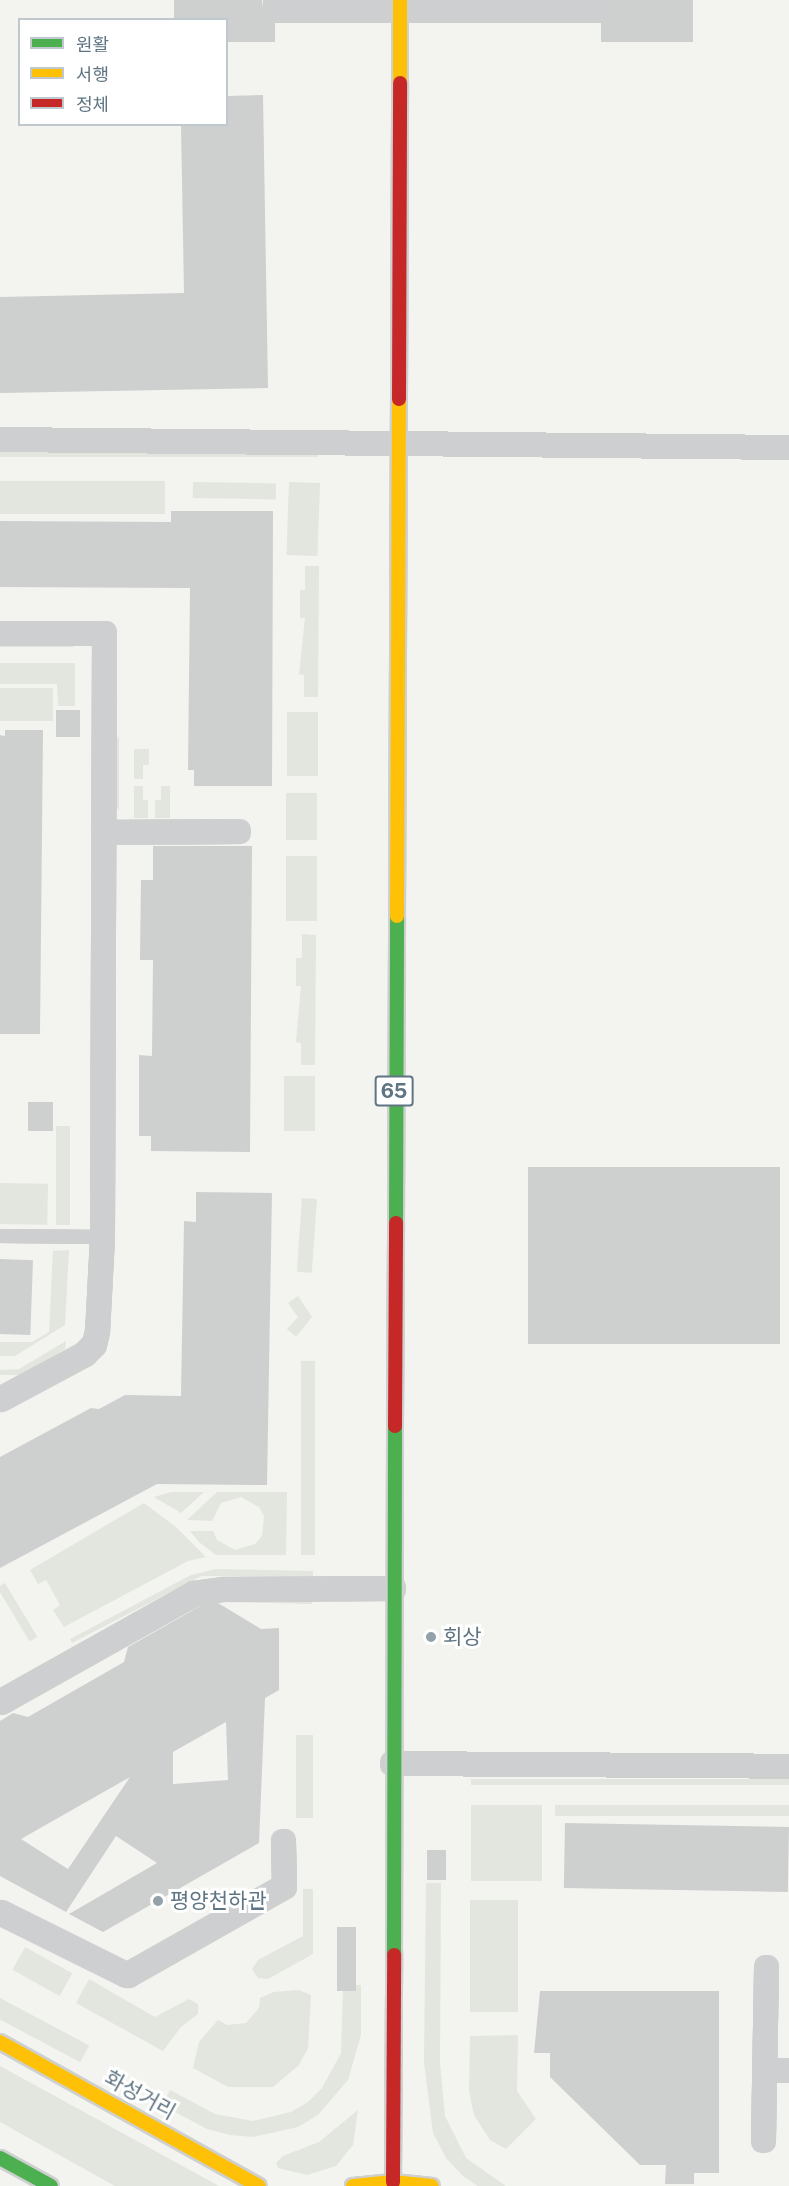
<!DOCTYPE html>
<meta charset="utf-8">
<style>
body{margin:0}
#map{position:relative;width:789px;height:2186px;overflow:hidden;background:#f3f3f0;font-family:"Public Sans","Noto Sans KR",sans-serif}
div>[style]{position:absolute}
.green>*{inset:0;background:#e2e6de;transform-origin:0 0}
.building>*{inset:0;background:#cecfcf;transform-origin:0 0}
.roads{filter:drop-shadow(2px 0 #ced0d0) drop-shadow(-2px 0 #ced0d0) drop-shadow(0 2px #ced0d0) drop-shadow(0 -2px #ced0d0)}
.lane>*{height:10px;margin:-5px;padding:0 5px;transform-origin:5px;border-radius:5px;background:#cecfd0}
.street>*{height:21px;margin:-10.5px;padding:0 10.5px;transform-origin:10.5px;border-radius:10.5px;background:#cecfd0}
.fast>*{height:14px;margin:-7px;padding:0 7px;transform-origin:7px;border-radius:7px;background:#4caf50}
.slow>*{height:14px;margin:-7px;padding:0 7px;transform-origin:7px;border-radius:7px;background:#ffc107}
.jam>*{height:14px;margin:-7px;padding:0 7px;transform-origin:7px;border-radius:7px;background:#c62828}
.dots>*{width:16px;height:16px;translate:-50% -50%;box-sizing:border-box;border:3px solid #fff;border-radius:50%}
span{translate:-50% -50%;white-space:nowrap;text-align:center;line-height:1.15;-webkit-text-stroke:6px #fff;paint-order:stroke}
.shield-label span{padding:2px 4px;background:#fff;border:2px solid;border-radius:4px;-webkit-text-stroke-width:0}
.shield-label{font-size:20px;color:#607583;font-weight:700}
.poi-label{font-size:21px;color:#607583}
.left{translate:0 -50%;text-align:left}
.street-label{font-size:21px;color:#607583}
.legend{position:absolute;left:18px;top:18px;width:210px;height:108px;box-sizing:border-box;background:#fff;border:2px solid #bfc8cd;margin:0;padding:8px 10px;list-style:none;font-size:18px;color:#607583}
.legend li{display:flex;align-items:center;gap:12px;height:30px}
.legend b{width:30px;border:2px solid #bfc8cd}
</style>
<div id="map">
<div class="green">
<div style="left:0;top:449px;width:318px;height:8px"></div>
<div style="left:0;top:481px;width:165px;height:33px"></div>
<div style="left:193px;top:482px;width:83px;height:16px;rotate:1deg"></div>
<div style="left:289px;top:482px;width:31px;height:73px;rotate:2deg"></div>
<div style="clip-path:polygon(305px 566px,319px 566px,318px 697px,304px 697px,304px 675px,299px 674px,305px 618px,300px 618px,300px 590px,305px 590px)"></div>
<div style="clip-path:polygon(0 642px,74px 643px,74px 647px,0 647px)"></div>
<div style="clip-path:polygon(0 663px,75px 663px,75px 706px,58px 706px,57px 684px,0 684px)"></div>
<div style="left:0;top:688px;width:53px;height:33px"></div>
<div style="left:287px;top:712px;width:31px;height:64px"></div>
<div style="clip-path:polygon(119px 735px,119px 811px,113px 800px,114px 748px)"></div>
<div style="clip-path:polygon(134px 749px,149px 749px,149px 765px,143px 765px,143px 779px,134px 779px)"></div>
<div style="clip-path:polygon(134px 786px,143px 786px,143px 800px,148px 800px,148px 818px,134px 818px)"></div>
<div style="clip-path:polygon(161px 786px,170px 786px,170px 818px,155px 818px,155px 800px,161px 800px)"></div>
<div style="left:286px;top:793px;width:31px;height:47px"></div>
<div style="left:286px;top:856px;width:31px;height:65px"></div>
<div style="clip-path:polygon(302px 934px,316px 935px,315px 1065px,301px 1065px,301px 1043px,296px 1042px,301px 986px,296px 986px,296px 958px,302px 958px)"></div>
<div style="left:284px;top:1076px;width:31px;height:55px"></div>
<div style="left:56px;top:1126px;width:14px;height:99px"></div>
<div style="left:0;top:1183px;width:48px;height:41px;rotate:1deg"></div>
<div style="left:302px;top:1198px;width:15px;height:74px;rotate:4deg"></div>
<div style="clip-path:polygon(69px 1250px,65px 1325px,15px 1356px,0 1356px,0 1342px,32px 1342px,49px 1332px,53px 1251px)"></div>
<div style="clip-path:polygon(298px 1296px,312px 1317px,296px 1337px,287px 1329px,298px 1317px,288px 1303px)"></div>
<div style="clip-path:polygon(66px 1341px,65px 1349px,34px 1369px,20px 1375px,0 1375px,0 1370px,19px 1369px)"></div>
<div style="left:301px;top:1361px;width:14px;height:194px"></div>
<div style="clip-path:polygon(171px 1492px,204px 1492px,181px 1513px,154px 1497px)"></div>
<div style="clip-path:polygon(217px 1492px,287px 1492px,286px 1555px,216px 1555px,199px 1542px,190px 1531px,213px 1531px,217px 1540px,235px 1550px,255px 1544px,262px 1536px,264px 1516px,259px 1507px,241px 1497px,221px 1503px,212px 1521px,187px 1520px)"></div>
<div style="clip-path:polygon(144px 1503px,177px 1528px,206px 1557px,188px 1561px,64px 1627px,53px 1610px,60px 1605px,46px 1580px,38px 1584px,30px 1570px)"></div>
<div style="clip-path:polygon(216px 1569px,313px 1571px,313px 1576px,201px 1576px,72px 1643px,70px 1639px,191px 1575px)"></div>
<div style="left:5px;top:1583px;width:63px;height:9px;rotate:59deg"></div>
<div style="clip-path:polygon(216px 1598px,312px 1600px,312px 1604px,216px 1602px,178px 1615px,189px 1605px)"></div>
<div style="left:296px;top:1735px;width:17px;height:83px"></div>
<div style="left:471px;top:1779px;width:318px;height:6px"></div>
<div style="left:471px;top:1805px;width:71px;height:76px"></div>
<div style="left:555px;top:1805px;width:234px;height:11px"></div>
<div style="clip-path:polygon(426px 1883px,441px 1883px,440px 2063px,445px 2116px,466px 2158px,506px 2186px,478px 2186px,464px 2177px,446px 2158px,433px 2133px,424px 2063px)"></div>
<div style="clip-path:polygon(303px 1889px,313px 1889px,313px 1954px,268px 1979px,258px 1978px,252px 1969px,258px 1960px,303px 1936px)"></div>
<div style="left:470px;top:1900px;width:48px;height:112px"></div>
<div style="left:25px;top:1947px;width:54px;height:26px;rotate:29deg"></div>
<div style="clip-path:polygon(89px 1979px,155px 2017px,189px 1999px,198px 2004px,198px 2014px,181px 2027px,163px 2051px,76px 2003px)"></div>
<div style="clip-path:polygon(361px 1985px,361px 2035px,348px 2080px,318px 2115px,298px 2127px,253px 2137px,230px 2135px,207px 2129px,162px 2105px,170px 2090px,215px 2114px,253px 2121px,291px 2112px,308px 2102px,322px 2088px,341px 2053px,343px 1986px)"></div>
<div style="clip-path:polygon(299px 1990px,311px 1995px,308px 2048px,299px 2065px,273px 2087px,228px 2087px,193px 2068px,199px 2042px,218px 2020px,227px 2025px,246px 2023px,259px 2008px,260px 1998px,274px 1992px)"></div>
<div style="left:0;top:1998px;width:101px;height:19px;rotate:28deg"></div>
<div style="clip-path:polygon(518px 2035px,517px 2091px,536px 2119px,506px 2149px,490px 2140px,474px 2115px,469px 2091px,470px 2036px)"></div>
<div style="clip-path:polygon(0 2066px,219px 2186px,115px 2186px,0 2122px)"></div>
<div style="clip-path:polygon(358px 2110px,353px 2145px,336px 2166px,307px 2175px,278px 2168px,276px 2163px,283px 2156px,319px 2142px)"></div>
</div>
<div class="building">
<div style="clip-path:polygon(174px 0,262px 0,264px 16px,275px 23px,275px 42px,226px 42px,226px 20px,174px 20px)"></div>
<div style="clip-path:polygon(614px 0,693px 0,693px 42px,601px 42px,601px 23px,612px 16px)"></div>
<div style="clip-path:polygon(263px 95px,268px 388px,0 393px,0 297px,184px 293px,181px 124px,226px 124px,226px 96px)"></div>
<div style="clip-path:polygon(171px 511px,273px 511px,272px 786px,194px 786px,194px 770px,188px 770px,190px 588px,0 587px,0 521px,171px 522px)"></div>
<div style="left:56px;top:710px;width:24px;height:27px"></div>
<div style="clip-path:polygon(5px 730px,43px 730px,40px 1034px,0 1034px,0 735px,5px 736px)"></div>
<div style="clip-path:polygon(153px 846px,252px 846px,250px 1152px,151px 1151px,151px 1136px,139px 1136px,139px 1055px,152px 1056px,153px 960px,140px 960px,141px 880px,153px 880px)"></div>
<div style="left:28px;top:1102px;width:25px;height:29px"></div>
<div style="left:780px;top:1167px;width:177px;height:252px;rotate:90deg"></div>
<div style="clip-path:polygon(196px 1192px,272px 1193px,267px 1485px,157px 1484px,0 1568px,0 1457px,91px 1408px,99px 1409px,125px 1395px,181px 1396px,184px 1221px,196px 1222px)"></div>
<div style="left:0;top:1259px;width:33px;height:75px;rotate:2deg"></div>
<div style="clip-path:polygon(evenodd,218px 1603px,261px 1629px,279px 1628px,279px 1690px,265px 1698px,259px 1843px,103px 1932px,69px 1914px,157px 1863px,116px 1836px,66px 1912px,0 1876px,0 1721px,13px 1713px,28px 1717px,124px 1662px,128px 1647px,202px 1605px,218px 1603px,226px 1722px,228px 1780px,173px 1784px,173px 1752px,226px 1722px,218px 1603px,130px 1777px,68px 1869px,21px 1839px,130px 1777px)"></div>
<div style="left:565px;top:1823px;width:224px;height:65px;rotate:1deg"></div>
<div style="left:427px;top:1850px;width:19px;height:30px"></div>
<div style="left:337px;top:1927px;width:19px;height:64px"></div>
<div style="clip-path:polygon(540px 1991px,719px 1991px,719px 2173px,694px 2173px,694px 2184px,665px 2184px,666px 2165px,640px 2165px,550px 2077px,550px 2053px,534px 2053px)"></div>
</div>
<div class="roads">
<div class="lane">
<div style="left:0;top:1236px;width:102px;rotate:0.6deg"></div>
</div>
<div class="street">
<div style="left:275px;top:0;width:10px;rotate:90deg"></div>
<div style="left:275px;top:10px;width:326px"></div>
<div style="left:601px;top:10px;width:10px;rotate:-90deg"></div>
<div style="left:0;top:439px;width:789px;rotate:0.58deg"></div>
<div style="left:0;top:633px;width:104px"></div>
<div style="left:104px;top:633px;width:604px;rotate:90.19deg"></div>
<div style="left:102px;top:1237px;width:94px;rotate:93deg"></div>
<div style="left:97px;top:1331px;width:13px;rotate:103deg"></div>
<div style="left:94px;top:1344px;width:14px;rotate:135deg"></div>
<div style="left:84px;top:1354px;width:95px;rotate:151.8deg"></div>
<div style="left:103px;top:832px;width:135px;rotate:-0.4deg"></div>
<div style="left:0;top:1702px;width:223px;rotate:-29.3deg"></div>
<div style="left:194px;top:1593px;width:30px;rotate:-8deg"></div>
<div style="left:224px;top:1589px;width:169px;rotate:-0.3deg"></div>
<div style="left:392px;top:1763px;width:397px;rotate:0.4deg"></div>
<div style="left:0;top:1912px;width:142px;rotate:26.4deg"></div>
<div style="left:127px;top:1975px;width:180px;rotate:-29.5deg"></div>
<div style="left:284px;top:1886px;width:45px;rotate:-91.3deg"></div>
<div style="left:764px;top:2070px;width:25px"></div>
<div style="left:763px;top:2140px;width:173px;rotate:-89deg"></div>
</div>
<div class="fast">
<div style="left:396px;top:1223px;width:307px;rotate:-89.8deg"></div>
<div style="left:394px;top:1955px;width:529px;rotate:-89.89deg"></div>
<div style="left:0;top:2158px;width:58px;rotate:28.8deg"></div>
</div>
<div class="slow">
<div style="left:400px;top:83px;width:83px;rotate:-90deg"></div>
<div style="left:397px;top:916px;width:517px;rotate:-89.78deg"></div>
<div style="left:0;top:2042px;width:296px;rotate:29.1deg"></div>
<div style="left:353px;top:2186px;width:40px;rotate:-5.7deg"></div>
<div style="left:393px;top:2182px;width:39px;rotate:6deg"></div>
</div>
<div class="jam">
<div style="left:399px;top:399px;width:316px;rotate:-89.8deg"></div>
<div style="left:395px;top:1426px;width:203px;rotate:-89.7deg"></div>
<div style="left:393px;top:2182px;width:227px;rotate:-89.7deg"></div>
</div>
</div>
<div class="dots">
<div style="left:431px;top:1637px;background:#93a1a9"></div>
<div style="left:158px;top:1901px;background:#93a1a9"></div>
</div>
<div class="shield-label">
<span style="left:394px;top:1091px">65</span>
</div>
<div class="poi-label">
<span class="left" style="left:443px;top:1637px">회상</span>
<span class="left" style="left:170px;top:1901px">평양천하관</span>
</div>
<div class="street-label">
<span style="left:140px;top:2095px;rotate:29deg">화성거리</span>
</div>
<ul class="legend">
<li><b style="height:8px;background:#4caf50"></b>원활</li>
<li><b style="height:8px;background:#ffc107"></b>서행</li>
<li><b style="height:8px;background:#c62828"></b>정체</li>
</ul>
</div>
